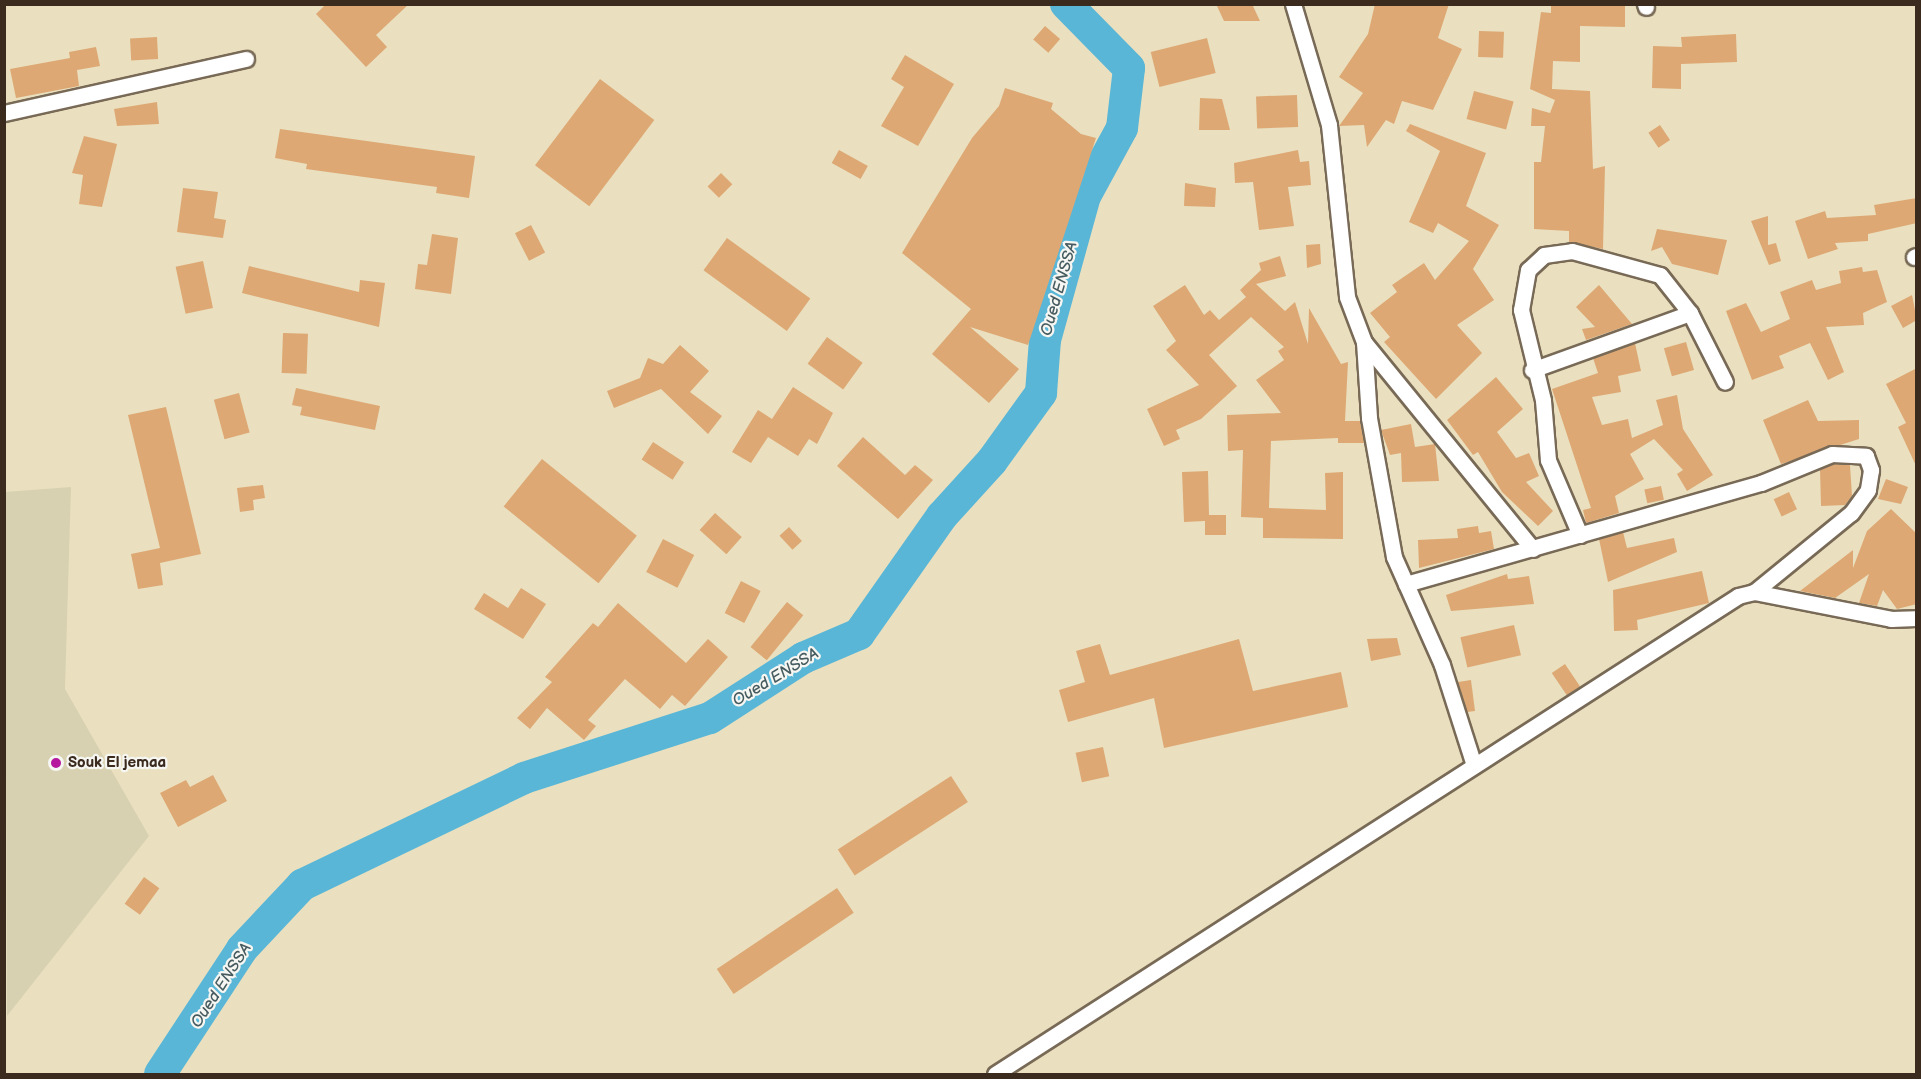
<!DOCTYPE html>
<style>
body{margin:0}
#map{position:relative;width:1921px;height:1079px;overflow:hidden;background:#eae0bf;font-family:"Balsamiq Sans",sans-serif}
div>[style]{position:absolute}
.built>*{inset:0;background:#d7d1b1}
.river>*{height:32px;margin:-16px;padding:0 16px;transform-origin:16px;border-radius:16px;background:#59b6d7}
.building>*{inset:0;background:#dda874;transform-origin:0 0}
.roads{filter:drop-shadow(2px 0 #786a56) drop-shadow(-2px 0 #786a56) drop-shadow(0 2px #786a56) drop-shadow(0 -2px #786a56)}
.minor>*{height:15px;margin:-7.5px;padding:0 7.5px;transform-origin:7.5px;border-radius:7.5px;background:#fff}
.dots>*{width:16px;height:16px;translate:-50% -50%;box-sizing:border-box;border:3px solid #f6f6f2;border-radius:50%}
span{translate:-50% -50%;white-space:nowrap;text-align:center;line-height:1.15;-webkit-text-stroke:4.5px #f6f6f2;paint-order:stroke}
.poi-label{font-size:15px;color:#3b2a1e;font-weight:700}
.left{translate:0 -50%;text-align:left}
.water-label{font-size:16px;color:#465b5f;font-style:italic}
.frame{position:absolute;inset:0;border:6px solid #3b2a1e;pointer-events:none}
</style>
<div id="map">
<div class="built">
<div style="clip-path:polygon(71px 487px,65px 689px,149px 836px,7px 1016px,5px 492px)"></div>
</div>
<div class="river">
<div style="left:160px;top:1074px;width:149px;rotate:-56.7deg"></div>
<div style="left:242px;top:949px;width:88px;rotate:-46.8deg"></div>
<div style="left:302px;top:885px;width:246px;rotate:-25.7deg"></div>
<div style="left:524px;top:778px;width:195px;rotate:-17.9deg"></div>
<div style="left:710px;top:718px;width:111px;rotate:-32.8deg"></div>
<div style="left:803px;top:658px;width:61px;rotate:-23.2deg"></div>
<div style="left:859px;top:634px;width:144px;rotate:-54.9deg"></div>
<div style="left:942px;top:516px;width:74px;rotate:-47.7deg"></div>
<div style="left:992px;top:461px;width:84px;rotate:-54.2deg"></div>
<div style="left:1041px;top:393px;width:53px;rotate:-85.7deg"></div>
<div style="left:1045px;top:340px;width:149px;rotate:-74.5deg"></div>
<div style="left:1085px;top:196px;width:77px;rotate:-61.4deg"></div>
<div style="left:1122px;top:128px;width:60px;rotate:-83.3deg"></div>
<div style="left:1129px;top:68px;width:90px;rotate:-134.5deg"></div>
</div>
<div class="building">
<div style="clip-path:polygon(326px 4px,409px 4px,376px 35px,387px 47px,366px 67px,316px 14px)"></div>
<div style="clip-path:polygon(1216px 4px,1252px 4px,1260px 21px,1224px 21px)"></div>
<div style="clip-path:polygon(1375px 4px,1449px 4px,1438px 38px,1462px 49px,1433px 110px,1402px 101px,1394px 124px,1386px 120px,1367px 147px,1364px 125px,1339px 126px,1363px 93px,1339px 77px,1368px 34px)"></div>
<div style="clip-path:polygon(1551px 4px,1625px 4px,1625px 27px,1580px 26px,1580px 62px,1553px 61px,1552px 89px,1590px 91px,1593px 169px,1605px 166px,1603px 249px,1569px 242px,1569px 231px,1534px 229px,1534px 162px,1541px 162px,1545px 126px,1531px 126px,1532px 108px,1550px 113px,1555px 100px,1530px 89px,1541px 12px,1551px 13px)"></div>
<div style="left:1045px;top:26px;width:20px;height:18px;rotate:41deg"></div>
<div style="left:1479px;top:31px;width:25px;height:26px;rotate:2deg"></div>
<div style="clip-path:polygon(1736px 34px,1737px 62px,1681px 64px,1681px 89px,1652px 88px,1653px 46px,1682px 47px,1681px 37px)"></div>
<div style="left:157px;top:37px;width:22px;height:27px;rotate:87deg"></div>
<div style="left:1207px;top:38px;width:36px;height:58px;rotate:76deg"></div>
<div style="clip-path:polygon(96px 47px,100px 66px,77px 70px,79px 86px,16px 98px,10px 69px,70px 58px,69px 52px)"></div>
<div style="clip-path:polygon(905px 55px,954px 84px,918px 146px,881px 126px,904px 87px,891px 79px)"></div>
<div style="left:600px;top:79px;width:68px;height:108px;rotate:37deg"></div>
<div style="clip-path:polygon(1005px 88px,1053px 103px,1051px 109px,1081px 134px,1096px 138px,1028px 345px,970px 327px,1019px 369px,989px 403px,932px 354px,971px 309px,902px 253px,972px 138px,999px 106px)"></div>
<div style="left:1474px;top:91px;width:41px;height:29px;rotate:15deg"></div>
<div style="left:1297px;top:95px;width:32px;height:41px;rotate:88deg"></div>
<div style="clip-path:polygon(1200px 98px,1222px 99px,1230px 130px,1199px 130px)"></div>
<div style="clip-path:polygon(157px 102px,159px 124px,117px 126px,114px 109px)"></div>
<div style="clip-path:polygon(1410px 124px,1486px 153px,1466px 206px,1499px 225px,1473px 269px,1494px 300px,1457px 325px,1482px 353px,1436px 399px,1384px 342px,1390px 337px,1370px 313px,1397px 292px,1392px 285px,1424px 263px,1435px 280px,1469px 241px,1438px 223px,1433px 233px,1409px 222px,1440px 151px,1406px 131px)"></div>
<div style="left:1660px;top:125px;width:18px;height:14px;rotate:56deg"></div>
<div style="clip-path:polygon(280px 129px,475px 156px,469px 198px,436px 193px,437px 187px,306px 169px,307px 164px,275px 158px)"></div>
<div style="clip-path:polygon(84px 136px,117px 144px,102px 207px,79px 204px,83px 175px,72px 173px)"></div>
<div style="left:839px;top:150px;width:33px;height:15px;rotate:29deg"></div>
<div style="clip-path:polygon(1298px 150px,1300px 162px,1309px 161px,1311px 185px,1288px 187px,1294px 226px,1259px 230px,1253px 182px,1235px 183px,1234px 163px)"></div>
<div style="left:721px;top:173px;width:16px;height:19px;rotate:45deg"></div>
<div style="clip-path:polygon(1185px 183px,1216px 188px,1215px 207px,1184px 206px)"></div>
<div style="clip-path:polygon(183px 188px,218px 192px,214px 218px,226px 220px,223px 238px,177px 232px)"></div>
<div style="clip-path:polygon(1917px 198px,1917px 223px,1868px 234px,1868px 241px,1835px 243px,1838px 249px,1808px 259px,1795px 221px,1825px 211px,1827px 218px,1876px 215px,1874px 205px)"></div>
<div style="clip-path:polygon(1768px 216px,1768px 245px,1776px 243px,1781px 261px,1769px 265px,1751px 221px)"></div>
<div style="left:531px;top:225px;width:31px;height:18px;rotate:63deg"></div>
<div style="clip-path:polygon(1657px 229px,1727px 240px,1718px 275px,1672px 264px,1662px 247px,1651px 251px)"></div>
<div style="clip-path:polygon(432px 234px,458px 238px,451px 294px,415px 289px,418px 264px,427px 265px)"></div>
<div style="left:727px;top:238px;width:103px;height:40px;rotate:36deg"></div>
<div style="clip-path:polygon(1320px 244px,1321px 264px,1307px 268px,1306px 245px)"></div>
<div style="clip-path:polygon(1280px 256px,1286px 276px,1256px 284px,1285px 311px,1295px 302px,1308px 344px,1309px 308px,1341px 364px,1348px 362px,1345px 421px,1360px 421px,1364px 443px,1338px 443px,1338px 438px,1271px 441px,1269px 508px,1326px 510px,1325px 473px,1343px 472px,1343px 539px,1263px 538px,1263px 518px,1241px 517px,1243px 450px,1228px 451px,1227px 415px,1281px 413px,1256px 380px,1284px 360px,1278px 351px,1284px 347px,1251px 317px,1209px 355px,1237px 386px,1201px 419px,1176px 430px,1180px 439px,1164px 446px,1147px 409px,1199px 385px,1166px 350px,1176px 341px,1153px 306px,1185px 285px,1204px 315px,1210px 310px,1219px 320px,1246px 297px,1240px 290px,1261px 270px,1259px 263px)"></div>
<div style="left:203px;top:261px;width:48px;height:28px;rotate:78deg"></div>
<div style="clip-path:polygon(249px 266px,359px 292px,360px 280px,385px 283px,379px 327px,242px 293px)"></div>
<div style="clip-path:polygon(1862px 267px,1863px 272px,1877px 270px,1887px 302px,1863px 313px,1864px 325px,1826px 327px,1844px 372px,1828px 380px,1810px 343px,1779px 356px,1784px 368px,1752px 380px,1726px 311px,1746px 303px,1761px 332px,1790px 319px,1780px 292px,1812px 280px,1816px 290px,1841px 283px,1839px 271px)"></div>
<div style="clip-path:polygon(1599px 285px,1632px 324px,1586px 340px,1582px 329px,1595px 327px,1576px 307px)"></div>
<div style="clip-path:polygon(1912px 295px,1917px 320px,1903px 328px,1891px 306px)"></div>
<div style="left:283px;top:333px;width:25px;height:40px;rotate:2deg"></div>
<div style="left:827px;top:337px;width:44px;height:33px;rotate:36deg"></div>
<div style="left:1686px;top:342px;width:29px;height:23px;rotate:74deg"></div>
<div style="clip-path:polygon(1635px 343px,1641px 371px,1618px 376px,1621px 392px,1592px 397px,1602px 425px,1628px 419px,1632px 438px,1663px 425px,1656px 400px,1677px 395px,1683px 429px,1713px 475px,1687px 491px,1677px 474px,1683px 470px,1654px 439px,1630px 454px,1644px 479px,1615px 496px,1619px 513px,1586px 523px,1583px 510px,1591px 508px,1552px 389px,1598px 373px,1593px 358px)"></div>
<div style="clip-path:polygon(680px 345px,709px 371px,690px 392px,722px 416px,708px 434px,661px 389px,614px 408px,607px 391px,640px 378px,648px 358px,663px 364px)"></div>
<div style="clip-path:polygon(1917px 368px,1917px 468px,1898px 427px,1906px 423px,1886px 384px)"></div>
<div style="clip-path:polygon(1496px 377px,1523px 409px,1497px 432px,1516px 458px,1529px 453px,1539px 476px,1526px 482px,1553px 511px,1538px 526px,1502px 492px,1478px 452px,1473px 455px,1447px 420px)"></div>
<div style="clip-path:polygon(793px 387px,833px 413px,817px 444px,809px 439px,798px 456px,768px 437px,751px 463px,732px 452px,758px 410px,772px 419px)"></div>
<div style="clip-path:polygon(296px 388px,380px 406px,375px 430px,300px 415px,302px 407px,292px 405px)"></div>
<div style="left:239px;top:393px;width:41px;height:26px;rotate:75deg"></div>
<div style="clip-path:polygon(1808px 400px,1818px 421px,1859px 420px,1859px 439px,1781px 464px,1763px 420px)"></div>
<div style="clip-path:polygon(166px 407px,201px 554px,160px 563px,163px 585px,138px 589px,131px 554px,160px 548px,128px 415px)"></div>
<div style="clip-path:polygon(1411px 424px,1415px 447px,1435px 444px,1439px 481px,1402px 482px,1401px 453px,1390px 455px,1381px 430px)"></div>
<div style="clip-path:polygon(863px 437px,905px 475px,915px 465px,933px 480px,898px 519px,837px 466px)"></div>
<div style="left:653px;top:442px;width:37px;height:21px;rotate:33deg"></div>
<div style="left:542px;top:459px;width:122px;height:61px;rotate:39deg"></div>
<div style="clip-path:polygon(1834px 464px,1850px 465px,1852px 496px,1845px 505px,1821px 506px,1820px 469px)"></div>
<div style="clip-path:polygon(1208px 471px,1209px 515px,1226px 515px,1226px 535px,1205px 535px,1205px 521px,1184px 522px,1182px 472px)"></div>
<div style="clip-path:polygon(1886px 479px,1908px 487px,1901px 504px,1878px 499px)"></div>
<div style="clip-path:polygon(263px 485px,265px 498px,253px 500px,254px 510px,240px 512px,237px 488px)"></div>
<div style="left:1661px;top:486px;width:14px;height:17px;rotate:78deg"></div>
<div style="left:1789px;top:492px;width:19px;height:17px;rotate:65deg"></div>
<div style="clip-path:polygon(1891px 509px,1917px 534px,1917px 604px,1897px 609px,1883px 590px,1877px 606px,1859px 603px,1869px 574px,1835px 598px,1800px 591px,1853px 550px,1853px 568px,1867px 531px)"></div>
<div style="left:715px;top:513px;width:36px;height:23px;rotate:42deg"></div>
<div style="clip-path:polygon(1478px 526px,1479px 533px,1491px 531px,1494px 549px,1419px 568px,1418px 540px,1458px 538px,1457px 529px)"></div>
<div style="left:789px;top:527px;width:19px;height:13px;rotate:47deg"></div>
<div style="clip-path:polygon(1623px 532px,1627px 548px,1674px 538px,1677px 552px,1608px 582px,1599px 539px)"></div>
<div style="left:663px;top:539px;width:35px;height:37px;rotate:27deg"></div>
<div style="clip-path:polygon(1702px 571px,1709px 603px,1637px 620px,1638px 630px,1614px 631px,1613px 590px)"></div>
<div style="clip-path:polygon(1507px 574px,1508px 579px,1529px 576px,1534px 604px,1451px 611px,1446px 595px)"></div>
<div style="left:741px;top:581px;width:22px;height:36px;rotate:27deg"></div>
<div style="clip-path:polygon(521px 588px,546px 604px,523px 639px,474px 609px,484px 593px,508px 608px)"></div>
<div style="left:787px;top:602px;width:21px;height:58px;rotate:39deg"></div>
<div style="clip-path:polygon(618px 603px,686px 663px,708px 639px,728px 657px,685px 706px,672px 695px,660px 709px,625px 679px,588px 720px,596px 726px,584px 740px,547px 708px,530px 729px,517px 718px,552px 682px,545px 677px,593px 623px,598px 627px)"></div>
<div style="left:1514px;top:625px;width:31px;height:55px;rotate:77deg"></div>
<div style="clip-path:polygon(1397px 638px,1401px 655px,1371px 661px,1367px 639px)"></div>
<div style="clip-path:polygon(1239px 639px,1253px 691px,1341px 672px,1348px 707px,1164px 748px,1154px 698px,1068px 722px,1059px 690px,1085px 682px,1076px 651px,1100px 644px,1110px 675px)"></div>
<div style="left:1565px;top:664px;width:27px;height:16px;rotate:56deg"></div>
<div style="clip-path:polygon(1471px 680px,1475px 711px,1467px 712px,1458px 682px)"></div>
<div style="left:1103px;top:747px;width:30px;height:28px;rotate:78deg"></div>
<div style="clip-path:polygon(213px 775px,227px 801px,178px 827px,160px 793px,186px 780px,190px 787px)"></div>
<div style="left:951px;top:776px;width:31px;height:135px;rotate:57deg"></div>
<div style="left:144px;top:877px;width:19px;height:33px;rotate:36deg"></div>
<div style="left:837px;top:888px;width:30px;height:145px;rotate:56deg"></div>
</div>
<div class="roads">
<div class="minor">
<div style="left:1293px;top:4px;width:126px;rotate:73.4deg"></div>
<div style="left:1329px;top:125px;width:173px;rotate:84deg"></div>
<div style="left:1347px;top:297px;width:48px;rotate:69.3deg"></div>
<div style="left:1364px;top:342px;width:76px;rotate:86.2deg"></div>
<div style="left:1369px;top:418px;width:141px;rotate:79.8deg"></div>
<div style="left:1394px;top:557px;width:118px;rotate:66deg"></div>
<div style="left:1442px;top:665px;width:105px;rotate:72.3deg"></div>
<div style="left:1645px;top:4px;width:3px;rotate:72deg"></div>
<div style="left:4px;top:113px;width:248px;rotate:-12.6deg"></div>
<div style="left:1914px;top:257px;width:2px;rotate:-27deg"></div>
<div style="left:1364px;top:342px;width:267px;rotate:50.8deg"></div>
<div style="left:1532px;top:370px;width:168px;rotate:-19.8deg"></div>
<div style="left:1580px;top:535px;width:82px;rotate:-113.1deg"></div>
<div style="left:1548px;top:460px;width:60px;rotate:-94.8deg"></div>
<div style="left:1543px;top:400px;width:93px;rotate:-103.7deg"></div>
<div style="left:1521px;top:310px;width:41px;rotate:-80.1deg"></div>
<div style="left:1528px;top:270px;width:22px;rotate:-43deg"></div>
<div style="left:1544px;top:255px;width:28px;rotate:-8deg"></div>
<div style="left:1572px;top:251px;width:91px;rotate:15.3deg"></div>
<div style="left:1660px;top:275px;width:48px;rotate:51.7deg"></div>
<div style="left:1690px;top:313px;width:77px;rotate:63.1deg"></div>
<div style="left:1406px;top:584px;width:369px;rotate:-15.9deg"></div>
<div style="left:1761px;top:483px;width:77px;rotate:-22.2deg"></div>
<div style="left:1832px;top:454px;width:34px;rotate:3deg"></div>
<div style="left:1866px;top:456px;width:15px;rotate:70deg"></div>
<div style="left:1871px;top:470px;width:20px;rotate:99deg"></div>
<div style="left:1868px;top:490px;width:29px;rotate:126deg"></div>
<div style="left:1851px;top:513px;width:125px;rotate:140.8deg"></div>
<div style="left:995px;top:1074px;width:883px;rotate:-32.75deg"></div>
<div style="left:1738px;top:596px;width:16px;rotate:-14deg"></div>
<div style="left:1754px;top:592px;width:140px;rotate:11.1deg"></div>
<div style="left:1891px;top:619px;width:25px;rotate:-2deg"></div>
</div>
</div>
<div class="dots">
<div style="left:56px;top:763px;background:#b5179e"></div>
</div>
<div class="poi-label">
<span class="left" style="left:68px;top:763px">Souk El jemaa</span>
</div>
<div class="water-label">
<span style="left:1060px;top:289px;rotate:-74deg">Oued ENSSA</span>
<span style="left:776px;top:678px;rotate:-31deg">Oued ENSSA</span>
<span style="left:222px;top:986px;rotate:-57deg">Oued ENSSA</span>
</div>
<div class="frame"></div>
</div>
